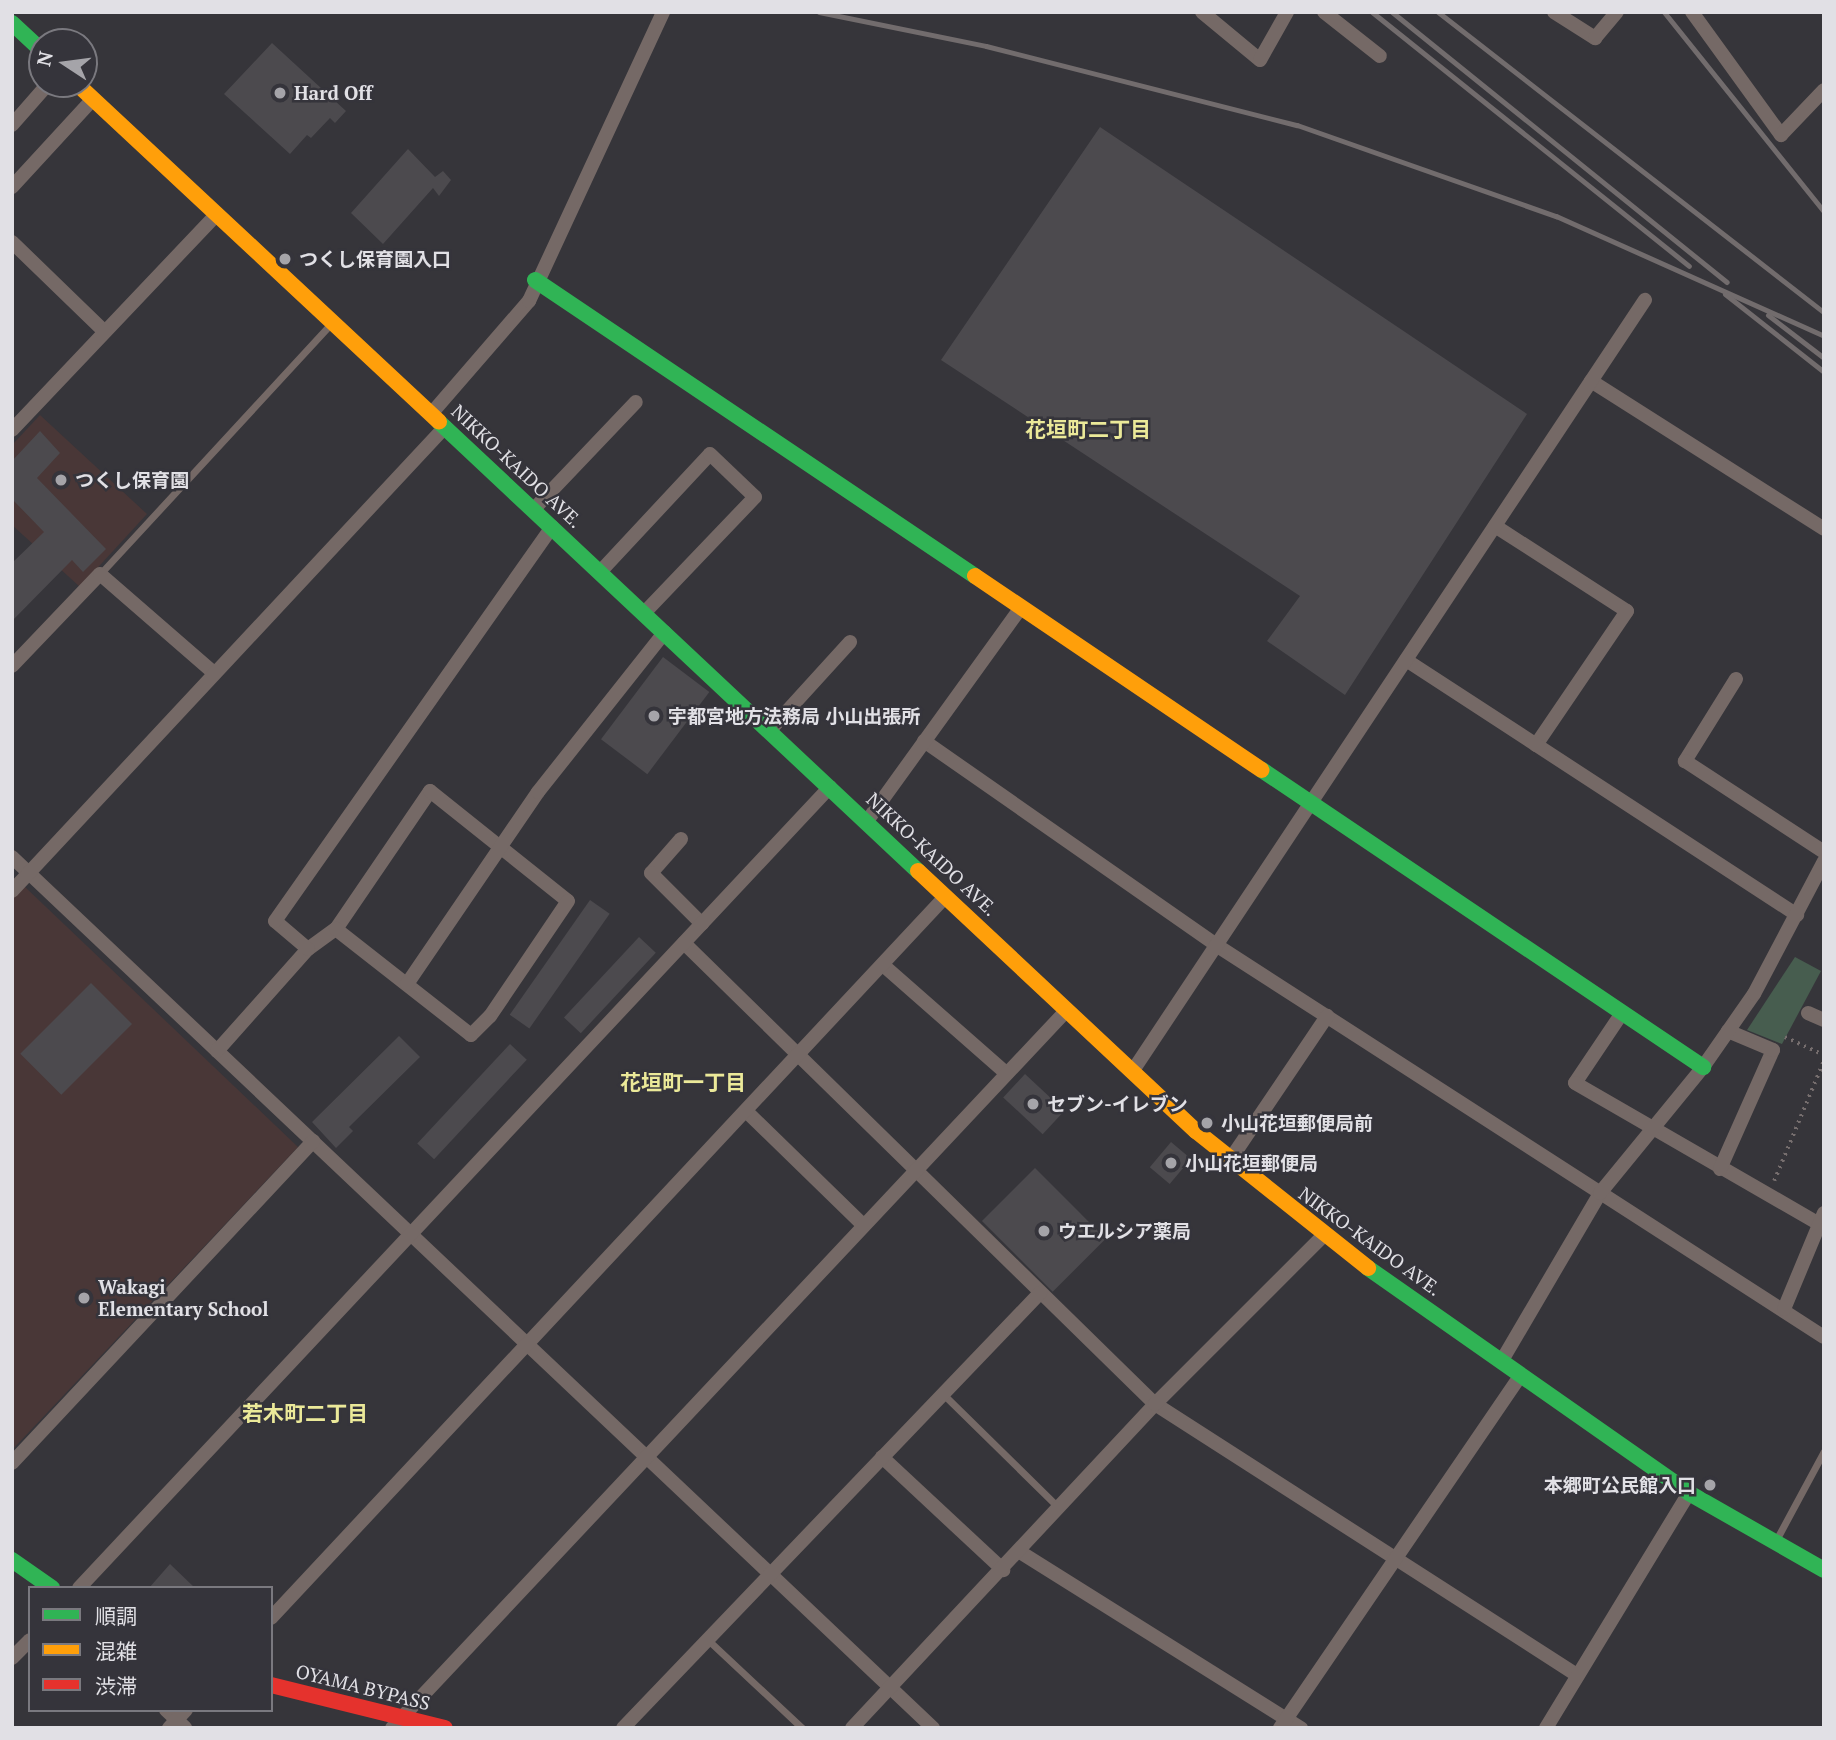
<!DOCTYPE html>
<meta charset="utf-8">
<style>
body{margin:0}
#map{position:relative;width:1836px;height:1740px;overflow:hidden;background:#36353a;font-family:"PT Serif","Noto Sans JP",serif}
div>[style]{position:absolute}
.education>*{inset:0;background:#493737}
.green>*{inset:0;background:#475d4f}
.building>*{inset:0;background:#4c4a4e;transform-origin:0 0}
.path>*{height:3.5px;margin-top:-1.75px;transform-origin:0;background:repeating-linear-gradient(90deg,#766e6e 0 2px,transparent 0 7px)}
.lane>*{height:7px;margin:-3.5px;padding:0 3.5px;transform-origin:3.5px;border-radius:3.5px;background:#756966}
.street>*{height:14px;margin:-7px;padding:0 7px;transform-origin:7px;border-radius:7px;background:#756966}
.fast>*{height:16px;margin:-8px;padding:0 8px;transform-origin:8px;border-radius:8px;background:#30b455}
.slow>*{height:16px;margin:-8px;padding:0 8px;transform-origin:8px;border-radius:8px;background:#ff9f0a}
.jam>*{height:16px;margin:-8px;padding:0 8px;transform-origin:8px;border-radius:8px;background:#e5322d}
.rail>*{height:5px;margin:-2.5px;padding:0 2.5px;transform-origin:2.5px;border-radius:2.5px;background:#726c6d}
.dots>*{width:19px;height:19px;translate:-50% -50%;box-sizing:border-box;border:4px solid #35343b;border-radius:50%}
span{translate:-50% -50%;white-space:nowrap;text-align:center;line-height:1.15;-webkit-text-stroke:5px #35343b;paint-order:stroke}
.poi-label{font-size:19px;color:#e1e0e5;font-weight:700}
.left{translate:0 -50%;text-align:left}
.right{translate:-100% -50%;text-align:right}
.street-label{font-size:19px;color:#e1e0e5}
.neighbourhood-label{font-size:21px;color:#ebe999;font-weight:700}
.frame{position:absolute;inset:0;border:14px solid #e1e0e5;pointer-events:none}
.legend{position:absolute;left:28px;top:1586px;width:245px;height:126px;box-sizing:border-box;background:#35343b;border:2px solid #7a797f;margin:0;padding:9px 12px;list-style:none;font-size:21px;color:#e1e0e5}
.legend li{display:flex;align-items:center;gap:14px;height:35px}
.legend b{width:35px;border:2px solid #7a797f}
.north{position:absolute;left:28px;top:28px;width:70px;height:70px;box-sizing:border-box;background:#35343b;border:2px solid #7a797f;border-radius:50%;rotate:283deg;font-size:19px;font-weight:700;line-height:28px;text-align:center;color:#e1e0e5}
.north::after{content:'';display:block;margin:auto;width:24px;height:32px;background:#a5a4a9;clip-path:polygon(50% 0,100% 100%,50% 72%,0 100%)}
</style>
<div id="map">
<div class="education">
<div style="clip-path:polygon(40px 415px,147px 514px,80px 587px,12px 525px,12px 445px)"></div>
<div style="clip-path:polygon(24px 886px,298px 1147px,12px 1450px,12px 899px)"></div>
</div>
<div class="green">
<div style="clip-path:polygon(1795px 957px,1821px 971px,1782px 1044px,1747px 1030px)"></div>
</div>
<div class="building">
<div style="clip-path:polygon(272px 43px,346px 111px,335px 123px,330px 118px,311px 138px,307px 135px,290px 154px,224px 94px)"></div>
<div style="clip-path:polygon(1100px 127px,1527px 414px,1345px 695px,1267px 641px,1300px 596px,941px 360px)"></div>
<div style="clip-path:polygon(408px 149px,435px 177px,443px 171px,451px 180px,439px 196px,433px 188px,383px 244px,351px 213px)"></div>
<div style="clip-path:polygon(40px 431px,60px 453px,37px 478px,106px 549px,83px 572px,72px 560px,12px 621px,12px 563px,44px 532px,12px 499px,12px 461px)"></div>
<div style="left:663px;top:657px;width:58px;height:103px;rotate:37deg"></div>
<div style="left:590px;top:900px;width:24px;height:140px;rotate:35deg"></div>
<div style="left:639px;top:937px;width:23px;height:110px;rotate:43deg"></div>
<div style="left:91px;top:983px;width:58px;height:100px;rotate:45deg"></div>
<div style="clip-path:polygon(399px 1036px,420px 1057px,349px 1127px,353px 1131px,336px 1148px,312px 1122px)"></div>
<div style="left:510px;top:1044px;width:23px;height:136px;rotate:43deg"></div>
<div style="left:1025px;top:1074px;width:54px;height:32px;rotate:43deg"></div>
<div style="left:1171px;top:1142px;width:26px;height:33px;rotate:40deg"></div>
<div style="left:1035px;top:1168px;width:100px;height:75px;rotate:45deg"></div>
<div style="clip-path:polygon(170px 1564px,195px 1588px,149px 1588px)"></div>
</div>
<div class="path">
<div style="left:1785px;top:1037px;width:43px;rotate:24.8deg"></div>
<div style="left:1774px;top:1181px;width:131px;rotate:-67.5deg"></div>
</div>
<div class="lane">
<div style="left:100px;top:574px;width:342px;rotate:-47.3deg"></div>
<div style="left:943px;top:1394px;width:163px;rotate:44.5deg"></div>
<div style="left:1775px;top:1542px;width:103px;rotate:-61.7deg"></div>
<div style="left:708px;top:1640px;width:129px;rotate:43.1deg"></div>
</div>
<div class="street">
<div style="left:1202px;top:12px;width:75px;rotate:39.6deg"></div>
<div style="left:1260px;top:60px;width:55px;rotate:-60.6deg"></div>
<div style="left:1324px;top:12px;width:71px;rotate:38.2deg"></div>
<div style="left:1554px;top:12px;width:49px;rotate:32.4deg"></div>
<div style="left:1595px;top:38px;width:34px;rotate:-50deg"></div>
<div style="left:1692px;top:12px;width:152px;rotate:54.1deg"></div>
<div style="left:1781px;top:135px;width:62px;rotate:-46.3deg"></div>
<div style="left:12px;top:125px;width:55px;rotate:-48.7deg"></div>
<div style="left:12px;top:187px;width:120px;rotate:-47.4deg"></div>
<div style="left:12px;top:242px;width:129px;rotate:44.1deg"></div>
<div style="left:1591px;top:381px;width:276px;rotate:32.4deg"></div>
<div style="left:431px;top:414px;width:150px;rotate:-49.1deg"></div>
<div style="left:529px;top:301px;width:319px;rotate:-65.1deg"></div>
<div style="left:12px;top:430px;width:298px;rotate:-46.5deg"></div>
<div style="left:533px;top:510px;width:149px;rotate:-46.4deg"></div>
<div style="left:1495px;top:526px;width:157px;rotate:32.8deg"></div>
<div style="left:1627px;top:611px;width:162px;rotate:124.2deg"></div>
<div style="left:600px;top:572px;width:161px;rotate:-47deg"></div>
<div style="left:710px;top:454px;width:62px;rotate:43.7deg"></div>
<div style="left:755px;top:497px;width:161px;rotate:133.7deg"></div>
<div style="left:1406px;top:660px;width:467px;rotate:33.1deg"></div>
<div style="left:12px;top:666px;width:127px;rotate:-46.3deg"></div>
<div style="left:100px;top:574px;width:151px;rotate:41deg"></div>
<div style="left:1736px;top:679px;width:97px;rotate:121.9deg"></div>
<div style="left:1685px;top:761px;width:166px;rotate:33.2deg"></div>
<div style="left:770px;top:730px;width:119px;rotate:-47.7deg"></div>
<div style="left:924px;top:741px;width:356px;rotate:34.9deg"></div>
<div style="left:1216px;top:945px;width:723px;rotate:32.81deg"></div>
<div style="left:867px;top:821px;width:261px;rotate:-54.2deg"></div>
<div style="left:681px;top:839px;width:45px;rotate:131.4deg"></div>
<div style="left:651px;top:873px;width:72px;rotate:45deg"></div>
<div style="left:12px;top:857px;width:1268px;rotate:43.4deg"></div>
<div style="left:12px;top:891px;width:635px;rotate:-46.98deg"></div>
<div style="left:684px;top:943px;width:659px;rotate:44.39deg"></div>
<div style="left:1155px;top:1404px;width:502px;rotate:32.71deg"></div>
<div style="left:308px;top:949px;width:34px;rotate:-36deg"></div>
<div style="left:336px;top:929px;width:167px;rotate:-55.7deg"></div>
<div style="left:430px;top:791px;width:176px;rotate:38.6deg"></div>
<div style="left:568px;top:901px;width:139px;rotate:124.1deg"></div>
<div style="left:490px;top:1016px;width:27px;rotate:135deg"></div>
<div style="left:471px;top:1035px;width:172px;rotate:-141.9deg"></div>
<div style="left:883px;top:965px;width:164px;rotate:41.3deg"></div>
<div style="left:407px;top:984px;width:232px;rotate:-55.7deg"></div>
<div style="left:538px;top:792px;width:204px;rotate:-51.6deg"></div>
<div style="left:1622px;top:1013px;width:84px;rotate:123.9deg"></div>
<div style="left:1575px;top:1083px;width:282px;rotate:30deg"></div>
<div style="left:1808px;top:1013px;width:17px;rotate:24deg"></div>
<div style="left:217px;top:1051px;width:137px;rotate:-48.3deg"></div>
<div style="left:308px;top:949px;width:43px;rotate:-139.7deg"></div>
<div style="left:275px;top:921px;width:482px;rotate:-54.9deg"></div>
<div style="left:1132px;top:1072px;width:927px;rotate:-56.4deg"></div>
<div style="left:747px;top:1112px;width:162px;rotate:44.2deg"></div>
<div style="left:1230px;top:1160px;width:174px;rotate:-56deg"></div>
<div style="left:1720px;top:1169px;width:130px;rotate:-66deg"></div>
<div style="left:1773px;top:1050px;width:49px;rotate:-157.1deg"></div>
<div style="left:1784px;top:1309px;width:104px;rotate:-67.4deg"></div>
<div style="left:1501px;top:1362px;width:196px;rotate:-59.6deg"></div>
<div style="left:1600px;top:1193px;width:163px;rotate:-50.7deg"></div>
<div style="left:1703px;top:1067px;width:89px;rotate:-55.1deg"></div>
<div style="left:1754px;top:994px;width:150px;rotate:-62.2deg"></div>
<div style="left:882px;top:1457px;width:166px;rotate:43deg"></div>
<div style="left:12px;top:1463px;width:441px;rotate:-46.9deg"></div>
<div style="left:1020px;top:1552px;width:332px;rotate:32.1deg"></div>
<div style="left:79px;top:1588px;width:1098px;rotate:-46.85deg"></div>
<div style="left:271px;top:1618px;width:988px;rotate:-46.93deg"></div>
<div style="left:12px;top:1658px;width:25px;rotate:-45deg"></div>
<div style="left:166px;top:1710px;width:26px;rotate:43deg"></div>
<div style="left:169px;top:1728px;width:25px;rotate:-47deg"></div>
<div style="left:392px;top:1728px;width:985px;rotate:-46.77deg"></div>
<div style="left:623px;top:1728px;width:603px;rotate:-46.21deg"></div>
<div style="left:852px;top:1728px;width:444px;rotate:-46.9deg"></div>
<div style="left:1155px;top:1404px;width:238px;rotate:-45deg"></div>
<div style="left:1280px;top:1728px;width:426px;rotate:-55.7deg"></div>
<div style="left:1546px;top:1728px;width:275px;rotate:-58.7deg"></div>
</div>
<div class="fast">
<div style="left:12px;top:23px;width:41px;rotate:43deg"></div>
<div style="left:535px;top:280px;width:530px;rotate:33.93deg"></div>
<div style="left:439px;top:422px;width:657px;rotate:43.15deg"></div>
<div style="left:1262px;top:770px;width:532px;rotate:33.96deg"></div>
<div style="left:1368px;top:1268px;width:392px;rotate:35deg"></div>
<div style="left:1689px;top:1493px;width:155px;rotate:29.7deg"></div>
<div style="left:12px;top:1560px;width:49px;rotate:35deg"></div>
</div>
<div class="slow">
<div style="left:77px;top:84px;width:495px;rotate:43deg"></div>
<div style="left:975px;top:576px;width:346px;rotate:34.1deg"></div>
<div style="left:918px;top:871px;width:381px;rotate:43.1deg"></div>
<div style="left:1196px;top:1131px;width:220px;rotate:38.5deg"></div>
</div>
<div class="jam">
<div style="left:271px;top:1685px;width:179px;rotate:13.9deg"></div>
</div>
<div class="rail">
<div style="left:819px;top:12px;width:170px;rotate:11.5deg"></div>
<div style="left:986px;top:46px;width:321px;rotate:14.3deg"></div>
<div style="left:1297px;top:125px;width:275px;rotate:19.4deg"></div>
<div style="left:1556px;top:216px;width:294px;rotate:24.1deg"></div>
<div style="left:1372px;top:12px;width:406px;rotate:38.7deg"></div>
<div style="left:1392px;top:12px;width:430px;rotate:38.9deg"></div>
<div style="left:1438px;top:12px;width:489px;rotate:37.9deg"></div>
<div style="left:1664px;top:12px;width:256px;rotate:51.3deg"></div>
<div style="left:1725px;top:294px;width:126px;rotate:38.2deg"></div>
<div style="left:1768px;top:315px;width:71px;rotate:37.5deg"></div>
</div>
<div class="dots">
<div style="left:280px;top:93px;background:#a5a4a9"></div>
<div style="left:285px;top:259px;background:#a5a4a9"></div>
<div style="left:61px;top:480px;background:#a5a4a9"></div>
<div style="left:654px;top:716px;background:#a5a4a9"></div>
<div style="left:1033px;top:1104px;background:#a5a4a9"></div>
<div style="left:1207px;top:1123px;background:#a5a4a9"></div>
<div style="left:1171px;top:1163px;background:#a5a4a9"></div>
<div style="left:1044px;top:1231px;background:#a5a4a9"></div>
<div style="left:84px;top:1298px;background:#a5a4a9"></div>
<div style="left:1710px;top:1485px;background:#a5a4a9"></div>
</div>
<div class="poi-label">
<span class="left" style="left:294px;top:93px">Hard Off</span>
<span class="left" style="left:299px;top:259px">つくし保育園入口</span>
<span class="left" style="left:75px;top:480px">つくし保育園</span>
<span class="left" style="left:668px;top:716px">宇都宮地方法務局 小山出張所</span>
<span class="left" style="left:1047px;top:1104px">セブン-イレブン</span>
<span class="left" style="left:1221px;top:1123px">小山花垣郵便局前</span>
<span class="left" style="left:1185px;top:1163px">小山花垣郵便局</span>
<span class="left" style="left:1058px;top:1231px">ウエルシア薬局</span>
<span class="left" style="left:98px;top:1298px">Wakagi<br>Elementary School</span>
<span class="right" style="left:1696px;top:1485px">本郷町公民館入口</span>
</div>
<div class="street-label">
<span style="left:517px;top:466px;rotate:43deg">NIKKO-KAIDO AVE.</span>
<span style="left:932px;top:854px;rotate:43deg">NIKKO-KAIDO AVE.</span>
<span style="left:1370px;top:1241px;rotate:36deg">NIKKO-KAIDO AVE.</span>
<span style="left:363px;top:1687px;rotate:14deg">OYAMA BYPASS</span>
</div>
<div class="neighbourhood-label">
<span style="left:1088px;top:429px">花垣町二丁目</span>
<span style="left:683px;top:1082px">花垣町一丁目</span>
<span style="left:305px;top:1413px">若木町二丁目</span>
</div>
<div class="frame"></div>
<ul class="legend">
<li><b style="height:9px;background:#30b455"></b>順調</li>
<li><b style="height:9px;background:#ff9f0a"></b>混雑</li>
<li><b style="height:9px;background:#e5322d"></b>渋滞</li>
</ul>
<div class="north">N</div>
</div>
